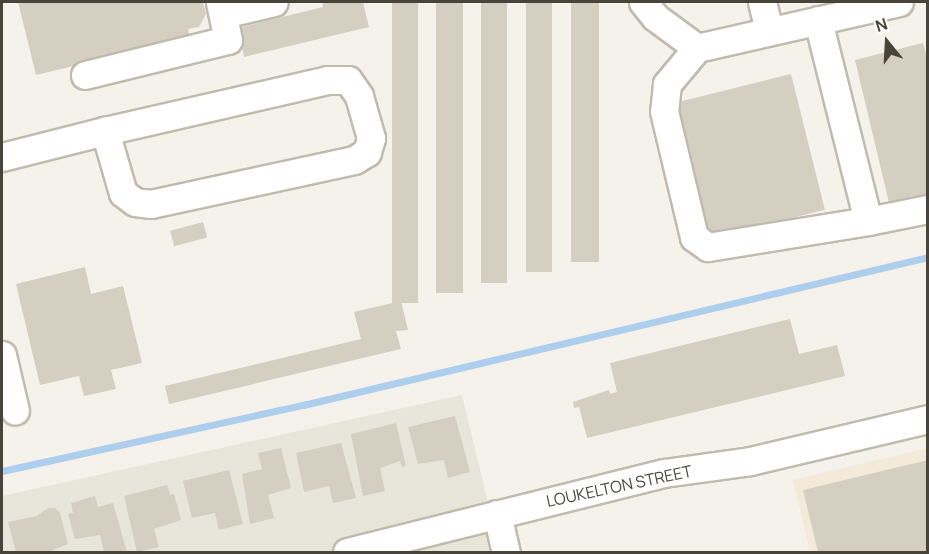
<!DOCTYPE html>
<style>
body{margin:0}
#map{position:relative;width:929px;height:554px;overflow:hidden;background:#f5f2eb;font-family:Manrope,sans-serif}
div>[style]{position:absolute}
.residential>*{inset:0;background:#e8e5da}
.commercial>*{inset:0;background:#f4ead9}
.stream>*{height:7px;margin:-3.5px;padding:0 3.5px;transform-origin:3.5px;border-radius:3.5px;background:#adceec}
.building>*{inset:0;background:#d5cfc1;transform-origin:0 0}
.roads{filter:drop-shadow(2px 0 #c0bbae) drop-shadow(-2px 0 #c0bbae) drop-shadow(0 2px #c0bbae) drop-shadow(0 -2px #c0bbae)}
.minor>*{height:27px;margin:-13.5px;padding:0 13.5px;transform-origin:13.5px;border-radius:13.5px;background:#fff}
span{translate:-50% -50%;white-space:nowrap;text-align:center;line-height:1.15;-webkit-text-stroke:4.5px #fff;paint-order:stroke}
.street-label{font-size:16px;color:#484439}
.frame{position:absolute;inset:0;border:3px solid #484439;pointer-events:none}
.north{position:absolute;left:857px;top:12px;width:60px;height:60px;-webkit-text-stroke:4px #fff;paint-order:stroke;rotate:342deg;font-size:16px;font-weight:700;line-height:24px;text-align:center;color:#484439}
.north::after{content:'';display:block;margin:auto;width:21px;height:27px;background:#484439;clip-path:polygon(50% 0,100% 100%,50% 72%,0 100%)}
</style>
<div id="map">
<div class="residential">
<div style="clip-path:polygon(462px 395px,500px 552px,2px 552px,2px 496px)"></div>
</div>
<div class="commercial">
<div style="clip-path:polygon(927px 448px,927px 552px,810px 552px,793px 480px)"></div>
</div>
<div class="stream">
<div style="left:2px;top:471px;width:308px;rotate:-12.4deg"></div>
<div style="left:303px;top:405px;width:642px;rotate:-13.32deg"></div>
</div>
<div class="building">
<div style="clip-path:polygon(18px 2px,203px 2px,206px 14px,199px 27px,188px 29px,190px 38px,36px 75px)"></div>
<div style="clip-path:polygon(322px 2px,363px 2px,369px 27px,244px 57px,238px 28px,323px 7px)"></div>
<div style="left:392px;top:2px;width:26px;height:301px"></div>
<div style="left:436px;top:2px;width:27px;height:291px"></div>
<div style="left:481px;top:2px;width:26px;height:281px"></div>
<div style="left:526px;top:2px;width:26px;height:270px"></div>
<div style="left:571px;top:2px;width:28px;height:260px"></div>
<div style="clip-path:polygon(923px 43px,928px 61px,928px 202px,891px 211px,855px 60px)"></div>
<div style="left:791px;top:74px;width:140px;height:118px;rotate:76deg"></div>
<div style="left:203px;top:222px;width:16px;height:34px;rotate:75deg"></div>
<div style="clip-path:polygon(85px 267px,91px 294px,123px 286px,142px 363px,111px 370px,116px 389px,84px 396px,79px 376px,40px 385px,16px 284px)"></div>
<div style="clip-path:polygon(401px 301px,408px 330px,396px 331px,401px 349px,169px 404px,165px 386px,361px 339px,354px 312px)"></div>
<div style="clip-path:polygon(790px 319px,799px 354px,837px 345px,845px 376px,587px 438px,579px 407px,574px 408px,573px 402px,609px 390px,610px 394px,617px 392px,610px 363px)"></div>
<div style="clip-path:polygon(455px 416px,470px 472px,448px 478px,444px 460px,418px 464px,408px 427px)"></div>
<div style="clip-path:polygon(396px 423px,406px 466px,402px 467px,400px 461px,380px 468px,385px 491px,363px 496px,351px 434px)"></div>
<div style="clip-path:polygon(341px 443px,356px 498px,333px 503px,329px 486px,304px 492px,296px 453px)"></div>
<div style="clip-path:polygon(281px 448px,291px 488px,268px 495px,274px 518px,250px 524px,242px 474px,262px 469px,258px 453px)"></div>
<div style="clip-path:polygon(928px 460px,928px 552px,818px 552px,803px 490px)"></div>
<div style="clip-path:polygon(229px 470px,243px 524px,219px 530px,215px 513px,192px 518px,183px 481px)"></div>
<div style="clip-path:polygon(167px 485px,170px 495px,174px 494px,181px 520px,154px 529px,159px 547px,137px 552px,124px 496px)"></div>
<div style="clip-path:polygon(95px 496px,98px 507px,113px 503px,127px 552px,104px 552px,100px 535px,75px 539px,68px 514px,73px 513px,71px 503px)"></div>
<div style="clip-path:polygon(48px 508px,55px 508px,60px 513px,68px 544px,48px 552px,16px 552px,8px 522px,37px 516px)"></div>
</div>
<div class="roads">
<div class="minor">
<div style="left:643px;top:2px;width:19px;rotate:51deg"></div>
<div style="left:655px;top:17px;width:52px;rotate:36.4deg"></div>
<div style="left:762px;top:2px;width:30px;rotate:76deg"></div>
<div style="left:223px;top:14px;width:52px;rotate:-13.2deg"></div>
<div style="left:697px;top:48px;width:47px;rotate:129.8deg"></div>
<div style="left:667px;top:84px;width:27px;rotate:96deg"></div>
<div style="left:664px;top:111px;width:130px;rotate:76.6deg"></div>
<div style="left:694px;top:237px;width:17px;rotate:36deg"></div>
<div style="left:708px;top:247px;width:162px;rotate:-9.2deg"></div>
<div style="left:868px;top:221px;width:207px;rotate:-104deg"></div>
<div style="left:697px;top:48px;width:207px;rotate:-12.8deg"></div>
<div style="left:85px;top:75px;width:147px;rotate:-13.8deg"></div>
<div style="left:228px;top:40px;width:39px;rotate:-102deg"></div>
<div style="left:2px;top:157px;width:106px;rotate:-14.2deg"></div>
<div style="left:105px;top:131px;width:228px;rotate:-12.9deg"></div>
<div style="left:327px;top:80px;width:21px"></div>
<div style="left:348px;top:80px;width:19px;rotate:55deg"></div>
<div style="left:359px;top:96px;width:44px;rotate:74.1deg"></div>
<div style="left:371px;top:138px;width:15px;rotate:106deg"></div>
<div style="left:367px;top:152px;width:15px;rotate:148deg"></div>
<div style="left:354px;top:160px;width:208px;rotate:167.8deg"></div>
<div style="left:151px;top:204px;width:16px;rotate:-173deg"></div>
<div style="left:135px;top:202px;width:15px;rotate:-143deg"></div>
<div style="left:123px;top:193px;width:65px;rotate:-106.2deg"></div>
<div style="left:868px;top:221px;width:61px;rotate:-11.3deg"></div>
<div style="left:2px;top:355px;width:57px;rotate:76.9deg"></div>
<div style="left:497px;top:514px;width:39px;rotate:77deg"></div>
<div style="left:347px;top:552px;width:327px;rotate:-14deg"></div>
<div style="left:664px;top:473px;width:87px;rotate:-7.9deg"></div>
<div style="left:750px;top:461px;width:183px;rotate:-13.3deg"></div>
</div>
</div>
<div class="street-label">
<span style="left:619px;top:486px;rotate:-12deg">LOUKELTON STREET</span>
</div>
<div class="frame"></div>
<div class="north">N</div>
</div>
